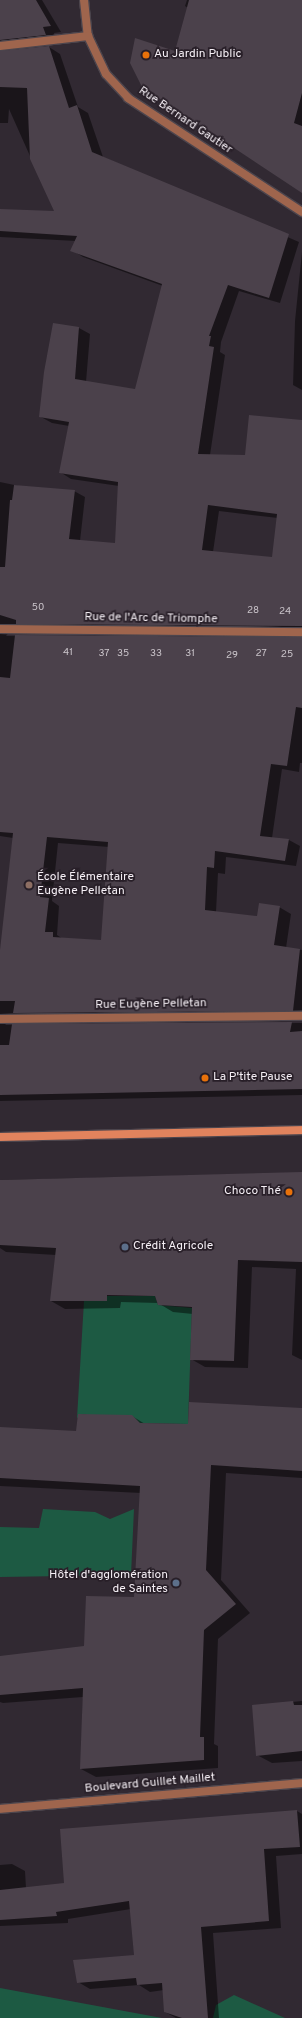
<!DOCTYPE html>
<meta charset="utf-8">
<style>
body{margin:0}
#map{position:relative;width:302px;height:2018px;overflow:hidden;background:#312932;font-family:Overpass,sans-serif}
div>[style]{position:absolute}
.green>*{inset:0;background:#1d5a43}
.shadow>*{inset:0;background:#0007}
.building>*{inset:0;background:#4b414b}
.roads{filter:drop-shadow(1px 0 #4c454d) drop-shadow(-1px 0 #4c454d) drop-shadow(0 1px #4c454d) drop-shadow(0 -1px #4c454d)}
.minor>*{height:8px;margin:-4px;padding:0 4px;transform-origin:4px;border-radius:4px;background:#9f654d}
.tertiary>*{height:8px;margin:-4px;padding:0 4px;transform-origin:4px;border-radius:4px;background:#9f654d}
.secondary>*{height:8px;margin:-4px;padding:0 4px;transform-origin:4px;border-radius:4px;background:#e1835d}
.dots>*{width:11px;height:11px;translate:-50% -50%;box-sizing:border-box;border:2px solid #281f28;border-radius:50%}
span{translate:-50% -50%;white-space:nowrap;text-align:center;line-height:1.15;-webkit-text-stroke:3.5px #281f28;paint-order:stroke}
.number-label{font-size:10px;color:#cac4ca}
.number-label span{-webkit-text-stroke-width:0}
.poi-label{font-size:12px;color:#f5eff5}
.left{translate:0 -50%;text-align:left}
.right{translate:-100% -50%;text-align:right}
.street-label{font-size:12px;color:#f5eff5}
</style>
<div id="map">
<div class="green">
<div style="clip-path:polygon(107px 1296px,155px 1296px,158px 1305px,192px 1308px,188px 1424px,142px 1423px,140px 1435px,84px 1414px,77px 1418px,84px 1301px,107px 1301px)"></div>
<div style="clip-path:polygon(43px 1509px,95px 1512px,110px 1519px,134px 1509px,131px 1575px,0 1577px,0 1527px,39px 1528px)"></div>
<div style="clip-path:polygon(0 1988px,162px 2018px,0 2018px)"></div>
<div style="clip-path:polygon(234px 1995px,285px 2018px,213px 2018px,216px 2005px)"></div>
</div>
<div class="shadow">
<div style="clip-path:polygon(evenodd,2px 0,42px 0,61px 32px,54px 33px,56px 41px,11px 47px,4px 52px,49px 47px,60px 54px,78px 107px,88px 113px,103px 157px,299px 242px,280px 303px,239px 291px,221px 342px,220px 352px,225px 355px,210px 455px,246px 456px,302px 421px,302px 632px,12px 629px,6px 636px,302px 638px,302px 763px,300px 763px,299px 772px,282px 769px,272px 838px,289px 840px,300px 846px,296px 866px,226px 857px,225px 874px,218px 873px,216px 912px,258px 917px,279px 907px,291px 914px,286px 948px,302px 950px,302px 1017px,12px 1019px,5px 1025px,302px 1023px,302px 1095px,0 1101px,0 959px,13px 838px,0 836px,0 482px,24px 487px,74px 491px,85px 497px,80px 541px,116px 544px,119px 486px,71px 479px,60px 472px,69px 426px,52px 423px,41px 417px,79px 328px,90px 334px,86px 382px,138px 390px,163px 286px,83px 257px,72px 250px,76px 241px,0 237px,0 210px,55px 212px,9px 109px,8px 123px,0 123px,0 8px,2px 0,219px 511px,278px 518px,273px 558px,213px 552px,219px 511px,2px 0,58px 843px,109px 847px,102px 941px,63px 939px,57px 935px,59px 906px,52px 901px,58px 843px)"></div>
<div style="clip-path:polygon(187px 0,302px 0,302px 192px,176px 52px,188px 8px,185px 6px)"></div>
<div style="clip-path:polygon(302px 252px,302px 390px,293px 385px,295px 321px)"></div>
<div style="clip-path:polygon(302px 1173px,302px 1360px,292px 1355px,296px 1269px,252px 1267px,248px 1368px,205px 1367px,191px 1359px,193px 1314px,173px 1312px,158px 1303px,121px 1302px,120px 1308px,65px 1309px,51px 1301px,56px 1255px,6px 1252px,0 1248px,0 1180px)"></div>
<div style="clip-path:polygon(302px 1409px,302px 1478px,226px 1473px,221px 1580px,250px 1613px,218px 1639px,214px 1744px,218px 1746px,218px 1768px,96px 1777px,81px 1769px,83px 1697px,3px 1703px,0 1702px,0 1657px,85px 1647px,135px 1598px,141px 1493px,0 1486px,0 1428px,77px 1432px,132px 1416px,145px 1424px,189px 1425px)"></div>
<div style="clip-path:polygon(302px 1701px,302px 1761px,272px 1763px,257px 1755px,254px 1706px)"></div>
<div style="clip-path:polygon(297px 1811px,302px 1814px,302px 1854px,276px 1856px,281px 1928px,213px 1933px,219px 2018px,176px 2018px,165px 2012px,164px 1990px,150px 1992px,139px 1985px,90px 1989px,78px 1982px,135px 1955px,131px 1909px,68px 1919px,68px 1923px,0 1926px,0 1865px,12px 1864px,25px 1871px,26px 1888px,65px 1884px)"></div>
</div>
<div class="building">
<div style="clip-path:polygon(0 0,36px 0,51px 26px,43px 27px,46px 35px,0 40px)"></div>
<div style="clip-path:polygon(189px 0,302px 0,302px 93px,294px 123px,302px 126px,302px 193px,142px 87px,130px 63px,135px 38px,175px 51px)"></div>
<div style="clip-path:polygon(evenodd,49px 46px,69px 108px,77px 105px,92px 152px,289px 234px,269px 298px,228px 285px,209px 336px,211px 336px,209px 346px,214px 347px,198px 454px,245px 455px,249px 415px,302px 420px,302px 626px,16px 624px,16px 620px,0 615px,0 567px,5px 567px,10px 500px,12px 500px,14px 485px,75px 490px,69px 539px,115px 543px,118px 482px,59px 473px,69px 422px,39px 417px,44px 372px,53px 323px,79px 327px,75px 379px,135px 389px,162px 284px,70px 251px,77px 236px,0 231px,0 209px,54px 211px,30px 159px,27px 88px,0 87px,0 51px,49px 46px,208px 505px,277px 514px,272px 557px,202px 550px,208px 505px)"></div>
<div style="clip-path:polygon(evenodd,15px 635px,302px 637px,302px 708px,296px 707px,287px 766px,271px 764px,260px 836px,289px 839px,285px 861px,215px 851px,214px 868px,207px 867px,205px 910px,257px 916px,259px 903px,280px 906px,274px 945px,300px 949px,293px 1011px,13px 1013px,15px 1001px,0 1001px,0 950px,13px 833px,0 832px,0 677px,10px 678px,15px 635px,47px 837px,108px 842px,101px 940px,53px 937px,53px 932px,45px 932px,49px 898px,40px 897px,47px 837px)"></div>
<div style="clip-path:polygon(292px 1022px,290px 1032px,302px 1031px,302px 1089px,0 1095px,0 1045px,9px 1045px,12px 1024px)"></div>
<div style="clip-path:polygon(302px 1172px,302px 1262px,238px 1260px,234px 1361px,190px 1360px,192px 1307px,158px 1305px,155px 1296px,107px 1295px,107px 1301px,50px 1301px,56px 1248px,0 1245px,0 1180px)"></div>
<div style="clip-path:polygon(189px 1402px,302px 1408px,302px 1471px,211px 1465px,206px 1570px,236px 1604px,204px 1630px,200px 1737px,204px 1737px,204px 1760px,80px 1769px,83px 1688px,0 1695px,0 1656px,84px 1646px,86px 1596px,134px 1597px,140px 1486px,0 1478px,0 1427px,76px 1431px,78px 1414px,132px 1415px,140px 1423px,188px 1424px)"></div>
<div style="clip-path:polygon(293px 1701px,294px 1705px,302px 1705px,302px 1751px,256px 1756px,252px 1705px)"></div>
<div style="clip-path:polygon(297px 1810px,300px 1847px,264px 1849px,269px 1921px,201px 1927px,208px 2018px,182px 2018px,164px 2012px,162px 1983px,137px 1985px,136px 1978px,77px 1983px,73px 1960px,134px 1955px,129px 1901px,56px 1912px,57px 1916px,0 1920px,0 1890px,64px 1883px,60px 1829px)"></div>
</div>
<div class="roads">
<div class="minor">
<div style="left:84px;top:0;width:36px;rotate:84deg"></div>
<div style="left:88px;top:36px;width:42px;rotate:64.7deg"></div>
<div style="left:106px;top:74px;width:33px;rotate:47deg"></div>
<div style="left:128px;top:98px;width:208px;rotate:33.2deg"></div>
<div style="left:0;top:46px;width:89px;rotate:-6.5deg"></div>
<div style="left:0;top:629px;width:302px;rotate:0.6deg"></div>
<div style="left:0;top:1019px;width:302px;rotate:-0.6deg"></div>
</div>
<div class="tertiary">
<div style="left:0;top:1809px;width:303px;rotate:-4.9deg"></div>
</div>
<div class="secondary">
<div style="left:0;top:1137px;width:302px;rotate:-1.3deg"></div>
</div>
</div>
<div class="dots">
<div style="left:146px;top:55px;background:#e8710a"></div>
<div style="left:29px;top:885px;background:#8d6e63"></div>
<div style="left:205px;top:1078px;background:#e8710a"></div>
<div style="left:289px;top:1192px;background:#e8710a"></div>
<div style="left:125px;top:1247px;background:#5c6f8a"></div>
<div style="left:176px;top:1583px;background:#5c6f8a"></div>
</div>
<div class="number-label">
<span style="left:38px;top:608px">50</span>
<span style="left:253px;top:611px">28</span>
<span style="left:285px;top:612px">24</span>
<span style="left:68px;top:653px">41</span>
<span style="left:104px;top:654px">37</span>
<span style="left:123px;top:654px">35</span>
<span style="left:156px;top:654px">33</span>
<span style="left:190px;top:654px">31</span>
<span style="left:261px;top:654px">27</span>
<span style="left:287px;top:655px">25</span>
<span style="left:232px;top:656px">29</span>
</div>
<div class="poi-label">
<span class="left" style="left:154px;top:55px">Au Jardin Public</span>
<span class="left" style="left:37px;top:885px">École Élémentaire<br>Eugène Pelletan</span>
<span class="left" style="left:213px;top:1078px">La P'tite Pause</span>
<span class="right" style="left:281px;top:1192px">Choco Thé</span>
<span class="left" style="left:133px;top:1247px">Crédit Agricole</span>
<span class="right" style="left:168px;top:1583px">Hôtel d'agglomération<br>de Saintes</span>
</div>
<div class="street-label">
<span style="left:185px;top:121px;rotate:34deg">Rue Bernard Gautier</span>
<span style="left:151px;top:619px;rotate:1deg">Rue de l'Arc de Triomphe</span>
<span style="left:151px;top:1005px;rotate:-1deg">Rue Eugène Pelletan</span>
<span style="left:150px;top:1784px;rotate:-5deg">Boulevard Guillet Maillet</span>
</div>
</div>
